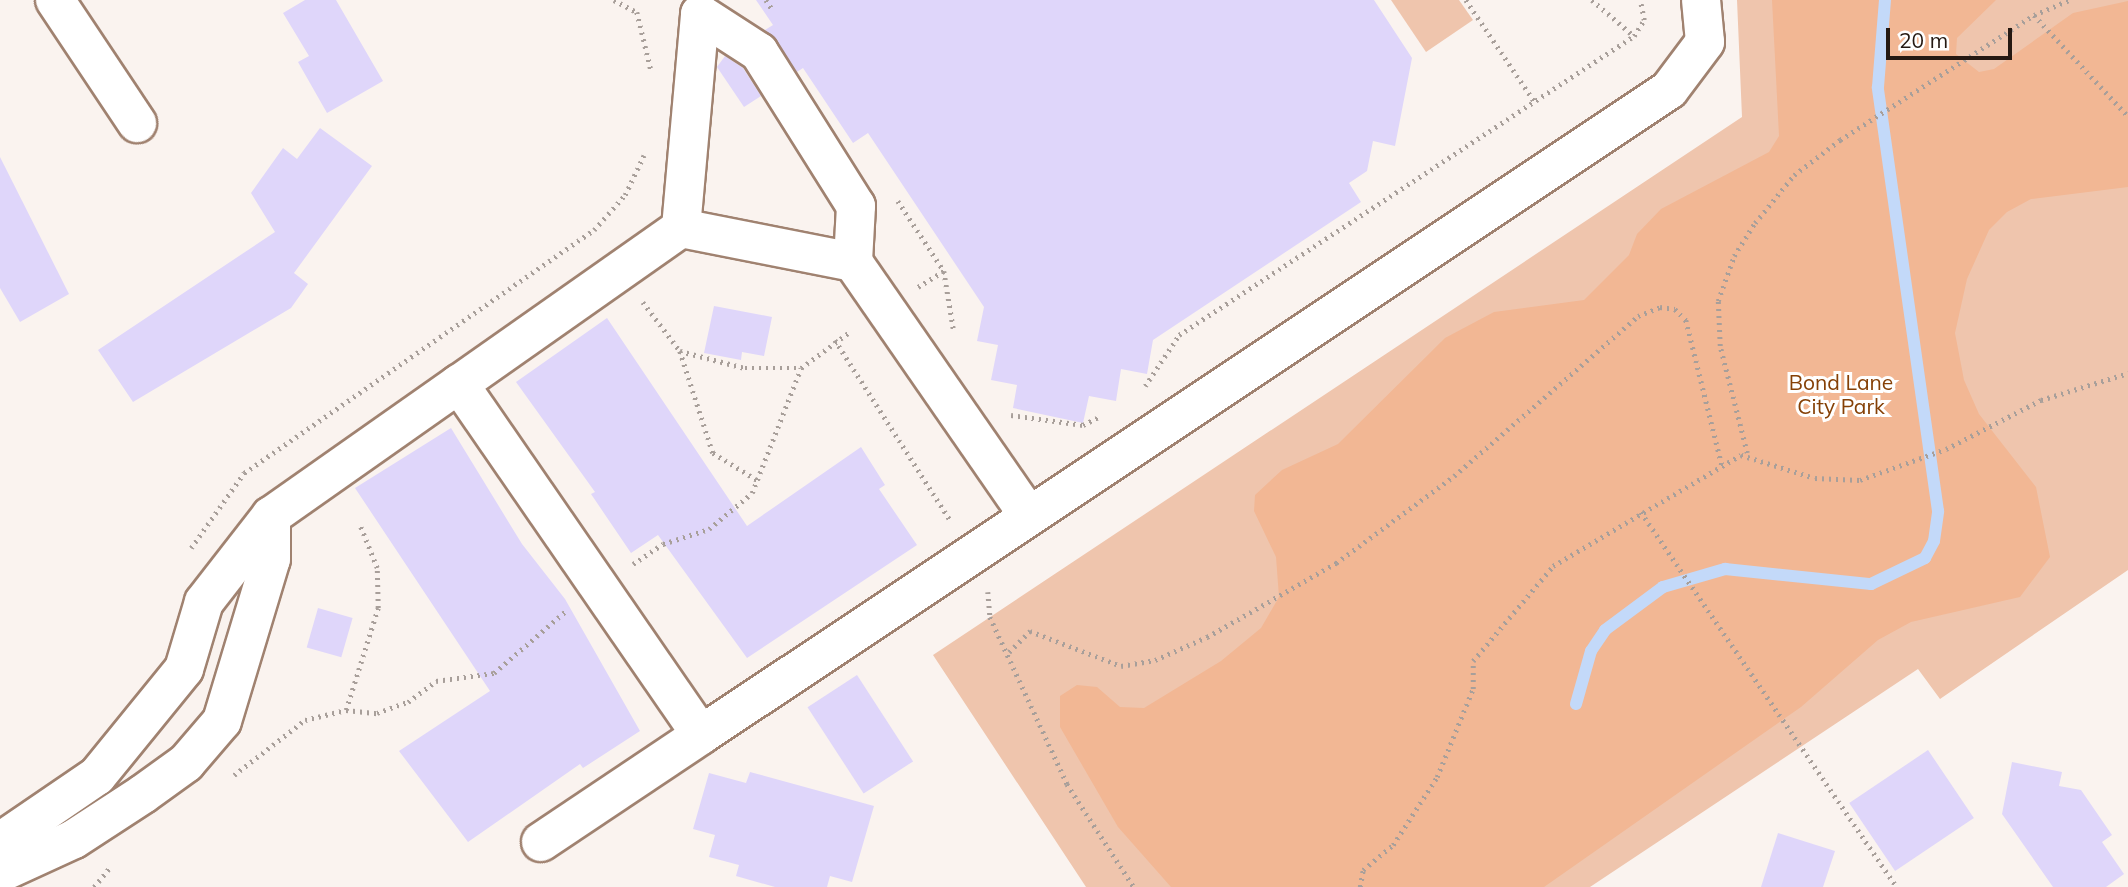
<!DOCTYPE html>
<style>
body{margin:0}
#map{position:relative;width:2128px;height:887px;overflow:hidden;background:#faf3ef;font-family:Mulish,sans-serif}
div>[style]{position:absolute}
.green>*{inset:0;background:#efc5ad}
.forest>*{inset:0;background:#f2b794}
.stream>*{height:12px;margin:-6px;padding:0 6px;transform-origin:6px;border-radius:6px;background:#c3d9f9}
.building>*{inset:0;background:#dfd6fa;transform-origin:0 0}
.path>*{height:4.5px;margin-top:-2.25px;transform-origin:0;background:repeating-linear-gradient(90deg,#a89f9a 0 2px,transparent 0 7px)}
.roads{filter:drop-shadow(2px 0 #a08270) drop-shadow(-2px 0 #a08270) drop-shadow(0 2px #a08270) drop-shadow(0 -2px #a08270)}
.minor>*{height:38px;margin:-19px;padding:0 19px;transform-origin:19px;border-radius:19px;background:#fff}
span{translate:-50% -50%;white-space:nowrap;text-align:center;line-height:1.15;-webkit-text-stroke:6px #fff;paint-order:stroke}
.park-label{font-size:21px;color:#854006}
.scale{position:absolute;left:1886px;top:28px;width:126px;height:32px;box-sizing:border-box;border:4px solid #251912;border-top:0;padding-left:9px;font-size:21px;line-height:24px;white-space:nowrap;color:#251912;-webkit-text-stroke:5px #fff;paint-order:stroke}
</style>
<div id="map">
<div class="green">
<div style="clip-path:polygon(1391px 0,1459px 0,1473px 20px,1426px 52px)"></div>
<div style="clip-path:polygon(1737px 0,2128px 0,2128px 570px,1940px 699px,1918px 669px,1590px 887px,1086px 887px,933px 655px,1742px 117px)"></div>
</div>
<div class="forest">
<div style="clip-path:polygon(1772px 0,1996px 0,1957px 38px,1956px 54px,1979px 72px,1994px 69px,2073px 13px,2128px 1px,2128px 187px,2031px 199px,2007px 212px,1989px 230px,1967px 279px,1955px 333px,1964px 380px,1979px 414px,2036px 487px,2050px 557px,2020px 597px,1911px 622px,1878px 640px,1801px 707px,1544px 887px,1171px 887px,1118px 827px,1060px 727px,1060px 696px,1077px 685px,1097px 687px,1120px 707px,1144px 708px,1221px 661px,1261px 628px,1279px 597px,1276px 557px,1254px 511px,1255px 495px,1282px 470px,1338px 444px,1445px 338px,1494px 312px,1584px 300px,1629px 255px,1637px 234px,1661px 209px,1769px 152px,1779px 136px)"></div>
</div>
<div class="stream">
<div style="left:1576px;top:704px;width:55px;rotate:-74.2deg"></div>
<div style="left:1591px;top:651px;width:25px;rotate:-56deg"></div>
<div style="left:1605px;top:630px;width:72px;rotate:-36.6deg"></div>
<div style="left:1663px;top:587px;width:65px;rotate:-16.2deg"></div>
<div style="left:1725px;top:569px;width:147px;rotate:5.9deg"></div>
<div style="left:1871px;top:584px;width:60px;rotate:-25.7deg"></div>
<div style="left:1925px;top:558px;width:19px;rotate:-62deg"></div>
<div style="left:1934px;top:541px;width:30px;rotate:-82deg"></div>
<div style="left:1938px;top:511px;width:428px;rotate:-98.1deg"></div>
<div style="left:1878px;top:87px;width:87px;rotate:-85.4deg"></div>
</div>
<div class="building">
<div style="clip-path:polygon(305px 0,336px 0,383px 81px,327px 113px,298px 62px,309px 56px,283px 13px)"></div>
<div style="clip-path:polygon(756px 0,1374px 0,1412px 58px,1395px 146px,1373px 141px,1367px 171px,1349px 183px,1361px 202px,1153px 340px,1147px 374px,1121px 369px,1116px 401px,1089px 396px,1083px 423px,1013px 408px,1017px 385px,991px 380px,998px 345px,977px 341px,984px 307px,868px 133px,853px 143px,803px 68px,797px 72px,765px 30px,773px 25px)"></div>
<div style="clip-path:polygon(725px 56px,743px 68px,761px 96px,744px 107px,717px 67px)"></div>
<div style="clip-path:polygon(320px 128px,372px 166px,294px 273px,308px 284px,291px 308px,133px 402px,98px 350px,275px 232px,251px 193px,283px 148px,297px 159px)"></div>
<div style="clip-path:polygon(0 157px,69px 294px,20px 322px,0 288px)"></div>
<div style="clip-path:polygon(714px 306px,772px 317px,764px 356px,742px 352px,741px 360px,704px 353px)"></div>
<div style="clip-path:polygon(607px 318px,747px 526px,861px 447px,885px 485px,879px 489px,917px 545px,747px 658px,658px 535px,631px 553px,591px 494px,595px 492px,516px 382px)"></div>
<div style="clip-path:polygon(451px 428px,522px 544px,565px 599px,640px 731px,583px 768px,580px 764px,468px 842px,399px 751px,490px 691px,355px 488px)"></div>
<div style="left:318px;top:608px;width:36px;height:41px;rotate:16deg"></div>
<div style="left:857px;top:675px;width:103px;height:59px;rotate:57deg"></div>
<div style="left:1928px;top:750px;width:82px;height:95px;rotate:56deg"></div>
<div style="clip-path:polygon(2012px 762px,2062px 772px,2059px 786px,2081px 790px,2112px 835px,2102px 842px,2124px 874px,2106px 887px,2053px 887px,2002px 814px)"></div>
<div style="clip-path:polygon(750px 772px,874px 806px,852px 882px,830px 876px,827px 887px,775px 887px,736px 876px,739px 865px,709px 857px,715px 835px,693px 829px,709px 773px,746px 783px)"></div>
<div style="clip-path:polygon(1778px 833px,1835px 851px,1823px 887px,1761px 887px)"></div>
</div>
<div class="path">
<div style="left:614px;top:0;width:26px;rotate:28deg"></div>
<div style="left:637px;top:12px;width:60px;rotate:76.4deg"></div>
<div style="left:766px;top:0;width:11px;rotate:56deg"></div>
<div style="left:1466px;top:0;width:122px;rotate:56deg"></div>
<div style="left:1592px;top:0;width:55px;rotate:40.6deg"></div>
<div style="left:2034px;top:15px;width:138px;rotate:47.1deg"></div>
<div style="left:898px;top:201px;width:84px;rotate:56.7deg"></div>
<div style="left:918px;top:287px;width:31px;rotate:-32deg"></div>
<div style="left:944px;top:271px;width:62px;rotate:80.7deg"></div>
<div style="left:643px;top:302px;width:61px;rotate:52.9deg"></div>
<div style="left:680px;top:351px;width:67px;rotate:14.7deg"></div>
<div style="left:745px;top:368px;width:56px"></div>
<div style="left:835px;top:340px;width:214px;rotate:57.4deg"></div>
<div style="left:680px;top:351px;width:107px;rotate:72.1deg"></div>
<div style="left:713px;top:453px;width:52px;rotate:31.5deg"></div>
<div style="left:1145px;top:386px;width:61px;rotate:-56.3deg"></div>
<div style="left:1179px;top:335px;width:544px;rotate:-33.31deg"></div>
<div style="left:1634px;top:36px;width:19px;rotate:-58deg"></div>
<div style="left:1644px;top:20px;width:20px;rotate:-101deg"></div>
<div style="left:1011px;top:415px;width:73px;rotate:7.9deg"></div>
<div style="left:1083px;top:425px;width:20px;rotate:-27deg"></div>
<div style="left:1747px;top:453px;width:110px;rotate:-104.2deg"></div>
<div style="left:1720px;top:346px;width:45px;rotate:-92.5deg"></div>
<div style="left:1718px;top:301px;width:48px;rotate:-70.4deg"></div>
<div style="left:1734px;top:256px;width:39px;rotate:-58deg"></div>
<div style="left:1755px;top:223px;width:62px;rotate:-50.9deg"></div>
<div style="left:1794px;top:175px;width:58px;rotate:-37.3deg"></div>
<div style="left:1840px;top:140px;width:231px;rotate:-32.8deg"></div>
<div style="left:2034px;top:15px;width:39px;rotate:-23deg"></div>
<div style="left:1641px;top:512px;width:454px;rotate:55.7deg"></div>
<div style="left:191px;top:548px;width:92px;rotate:-54.8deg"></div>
<div style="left:244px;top:473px;width:426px;rotate:-34.8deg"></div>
<div style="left:594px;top:230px;width:47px;rotate:-48.5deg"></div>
<div style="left:625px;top:195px;width:44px;rotate:-64.6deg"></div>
<div style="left:633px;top:564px;width:36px;rotate:-34deg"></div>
<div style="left:663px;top:544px;width:48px;rotate:-18.1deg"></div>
<div style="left:709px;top:529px;width:56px;rotate:-39.9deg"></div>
<div style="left:752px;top:493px;width:134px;rotate:-68.6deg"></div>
<div style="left:801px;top:368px;width:62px;rotate:-36.5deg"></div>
<div style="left:988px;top:592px;width:25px;rotate:85deg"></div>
<div style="left:990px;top:617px;width:184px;rotate:65.2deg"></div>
<div style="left:1067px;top:784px;width:123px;rotate:57deg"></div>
<div style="left:1009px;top:652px;width:30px;rotate:-45deg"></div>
<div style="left:1030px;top:631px;width:97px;rotate:21deg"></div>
<div style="left:1121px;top:666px;width:35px;rotate:-10deg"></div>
<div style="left:1155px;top:660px;width:57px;rotate:-23.9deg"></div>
<div style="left:1207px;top:637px;width:149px;rotate:-29.8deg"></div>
<div style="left:1336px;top:563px;width:147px;rotate:-36.4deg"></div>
<div style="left:1454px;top:476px;width:244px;rotate:-41deg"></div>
<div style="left:1638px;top:316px;width:24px;rotate:-22deg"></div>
<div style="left:1660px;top:307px;width:15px;rotate:8deg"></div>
<div style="left:1675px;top:309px;width:16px;rotate:45deg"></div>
<div style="left:1686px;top:320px;width:150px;rotate:76.1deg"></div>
<div style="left:346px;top:710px;width:107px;rotate:-72.6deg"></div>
<div style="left:378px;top:608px;width:40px;rotate:-91.4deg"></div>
<div style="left:377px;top:568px;width:48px;rotate:-111.8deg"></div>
<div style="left:234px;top:775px;width:90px;rotate:-37.8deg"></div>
<div style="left:305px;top:720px;width:42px;rotate:-13.7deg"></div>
<div style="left:346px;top:710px;width:31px;rotate:6deg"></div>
<div style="left:377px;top:713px;width:33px;rotate:-20deg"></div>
<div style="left:408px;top:702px;width:35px;rotate:-37deg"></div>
<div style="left:436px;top:681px;width:59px;rotate:-7.9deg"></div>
<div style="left:494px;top:673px;width:96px;rotate:-40.8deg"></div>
<div style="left:94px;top:887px;width:27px;rotate:-51deg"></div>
<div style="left:1360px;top:887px;width:17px;rotate:-80deg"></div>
<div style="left:1363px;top:870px;width:39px;rotate:-40deg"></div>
<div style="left:1393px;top:845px;width:81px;rotate:-57.1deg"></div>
<div style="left:1437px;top:777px;width:95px;rotate:-67.8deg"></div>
<div style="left:1473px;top:689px;width:28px;rotate:-90deg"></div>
<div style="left:1473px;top:661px;width:124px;rotate:-49.9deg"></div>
<div style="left:1553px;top:566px;width:218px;rotate:-30.6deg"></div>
<div style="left:1741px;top:455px;width:77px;rotate:17.3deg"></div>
<div style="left:1815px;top:478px;width:45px;rotate:2.5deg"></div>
<div style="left:1860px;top:480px;width:91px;rotate:-19.8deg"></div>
<div style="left:1946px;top:449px;width:107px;rotate:-27.3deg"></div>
<div style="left:2041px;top:400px;width:91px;rotate:-17.2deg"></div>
</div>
<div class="roads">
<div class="minor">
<div style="left:55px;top:0;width:148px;rotate:56.3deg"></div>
<div style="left:681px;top:228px;width:215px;rotate:-84.9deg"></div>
<div style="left:700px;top:14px;width:70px;rotate:32.8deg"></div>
<div style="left:759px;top:52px;width:182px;rotate:57.8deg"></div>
<div style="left:856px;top:206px;width:56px;rotate:93.1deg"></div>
<div style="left:459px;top:384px;width:271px;rotate:-35.1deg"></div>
<div style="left:681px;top:228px;width:175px;rotate:11.2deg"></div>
<div style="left:853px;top:262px;width:308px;rotate:55.3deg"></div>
<div style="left:541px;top:842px;width:192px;rotate:-33.8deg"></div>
<div style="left:0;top:849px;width:13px;rotate:-61deg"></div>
<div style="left:6px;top:838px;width:110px;rotate:-34.3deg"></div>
<div style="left:97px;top:776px;width:138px;rotate:-50.9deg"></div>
<div style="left:184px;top:669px;width:70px;rotate:-73.4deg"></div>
<div style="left:204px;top:602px;width:109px;rotate:-52.1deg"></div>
<div style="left:271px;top:516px;width:230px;rotate:-35.1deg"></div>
<div style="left:459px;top:384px;width:426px;rotate:55.4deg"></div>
<div style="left:701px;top:735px;width:1163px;rotate:-33.68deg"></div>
<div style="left:1669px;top:90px;width:60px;rotate:-53.1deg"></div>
<div style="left:1705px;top:42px;width:42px;rotate:-95.4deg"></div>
<div style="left:0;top:873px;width:81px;rotate:-24.7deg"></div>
<div style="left:74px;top:839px;width:82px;rotate:-33.1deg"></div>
<div style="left:143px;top:794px;width:53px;rotate:-35.8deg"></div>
<div style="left:186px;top:763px;width:55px;rotate:-49.4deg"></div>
<div style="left:222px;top:721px;width:169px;rotate:-73.2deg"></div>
<div style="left:271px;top:559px;width:43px;rotate:-90deg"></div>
</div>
</div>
<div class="park-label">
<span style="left:1841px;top:394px">Bond Lane<br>City Park</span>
</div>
<div class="scale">20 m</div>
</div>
